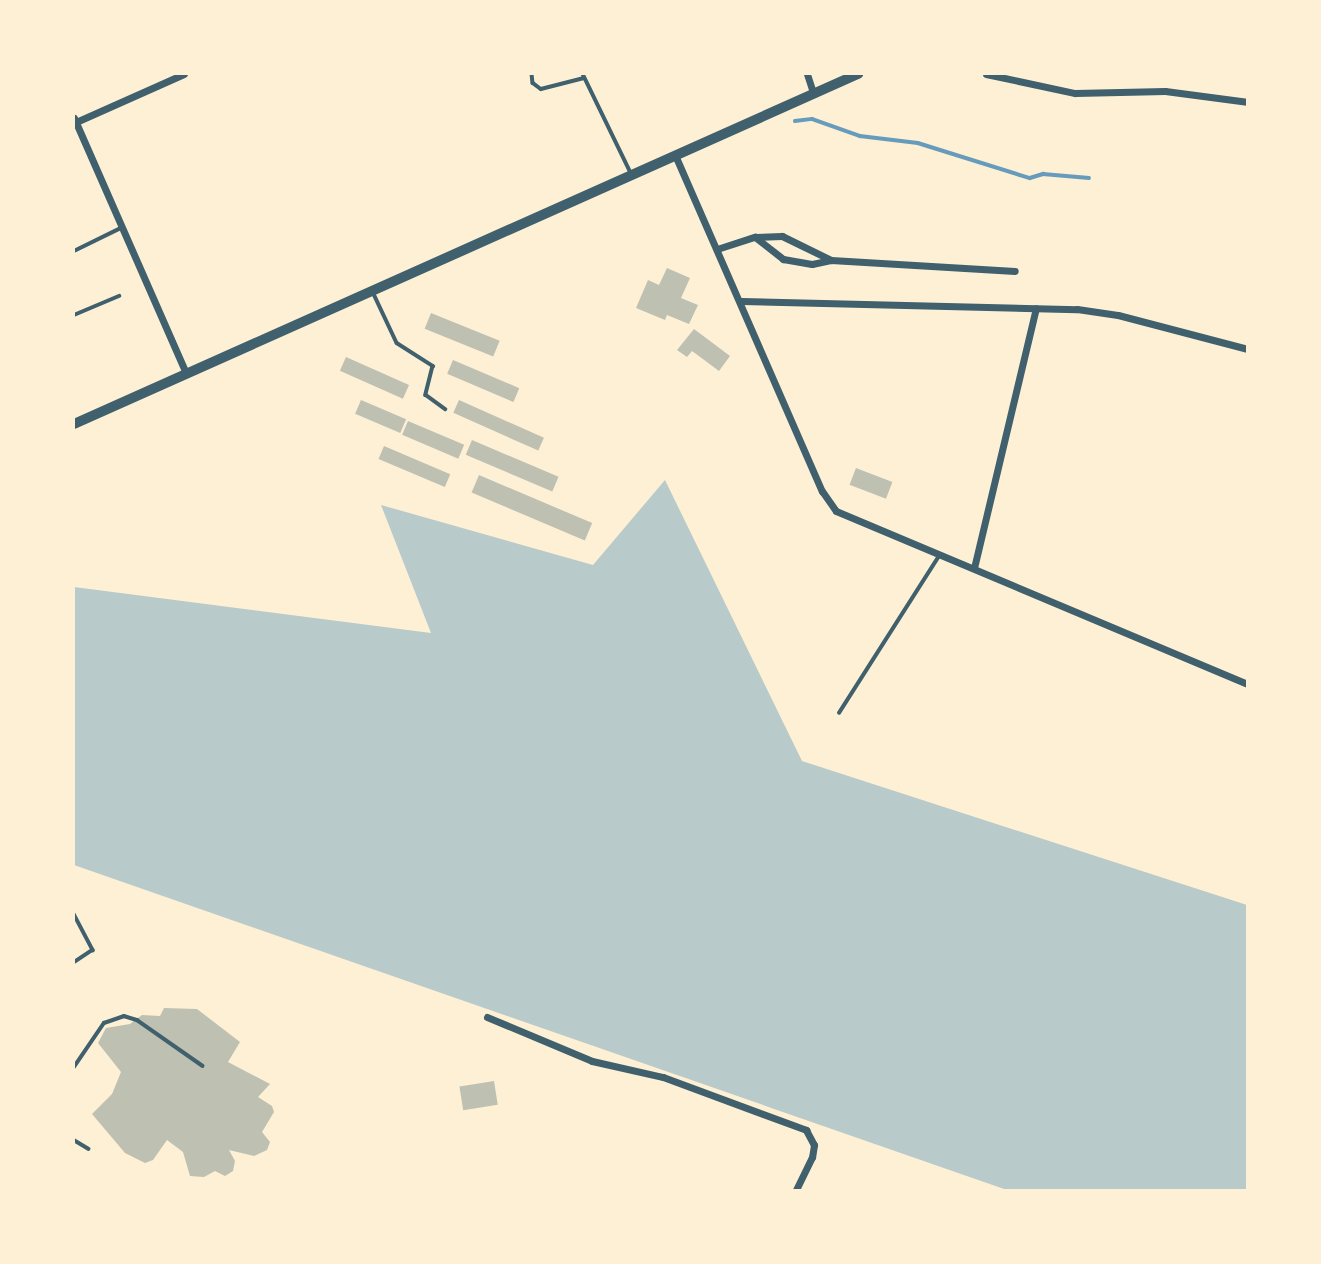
<!DOCTYPE html>
<style>
body{margin:0}
#map{position:relative;width:1321px;height:1264px;overflow:hidden;background:#fdf0d5;font-family:"Noto Sans",sans-serif}
div>[style]{position:absolute}
.green>*{inset:0;background:#b9caca}
.stream>*{height:3.5px;margin:-1.75px;padding:0 1.75px;transform-origin:1.75px;border-radius:1.75px;background:#669bbc}
.building>*{inset:0;background:#bec0b2;transform-origin:0 0}
.service>*{height:3.5px;margin:-1.75px;padding:0 1.75px;transform-origin:1.75px;border-radius:1.75px;background:#3f606c}
.minor>*{height:7px;margin:-3.5px;padding:0 3.5px;transform-origin:3.5px;border-radius:3.5px;background:#3f606c}
.tertiary>*{height:10px;margin:-5px;padding:0 5px;transform-origin:5px;border-radius:5px;background:#3f606c}
span{translate:-50% -50%;white-space:nowrap;text-align:center;line-height:1.15;-webkit-text-stroke:5px #fdf0d5;paint-order:stroke}
.frame{position:absolute;inset:0;border:75px solid #fdf0d5;pointer-events:none}
</style>
<div id="map">
<div class="green">
<div style="clip-path:polygon(665px 480px,802px 761px,1247px 905px,1247px 1190px,1007px 1190px,74px 865px,74px 587px,431px 633px,381px 505px,593px 565px)"></div>
</div>
<div class="stream">
<div style="left:795px;top:121px;width:17px;rotate:-7deg"></div>
<div style="left:812px;top:119px;width:51px;rotate:19.5deg"></div>
<div style="left:860px;top:136px;width:58px;rotate:6.9deg"></div>
<div style="left:918px;top:143px;width:117px;rotate:17.4deg"></div>
<div style="left:1030px;top:178px;width:14px;rotate:-17deg"></div>
<div style="left:1043px;top:174px;width:46px;rotate:5deg"></div>
</div>
<div class="building">
<div style="clip-path:polygon(667px 268px,690px 278px,681px 298px,698px 305px,689px 324px,667px 315px,665px 320px,636px 308px,648px 280px,659px 285px)"></div>
<div style="left:431px;top:313px;width:74px;height:17px;rotate:22deg"></div>
<div style="clip-path:polygon(694px 329px,730px 356px,719px 371px,692px 351px,687px 357px,677px 350px)"></div>
<div style="left:346px;top:357px;width:69px;height:15px;rotate:24deg"></div>
<div style="left:453px;top:360px;width:72px;height:15px;rotate:23deg"></div>
<div style="left:361px;top:400px;width:49px;height:15px;rotate:23deg"></div>
<div style="left:459px;top:400px;width:93px;height:14px;rotate:24deg"></div>
<div style="left:408px;top:421px;width:61px;height:15px;rotate:23deg"></div>
<div style="left:472px;top:440px;width:94px;height:16px;rotate:23deg"></div>
<div style="left:384px;top:446px;width:72px;height:14px;rotate:23deg"></div>
<div style="left:856px;top:468px;width:39px;height:18px;rotate:21deg"></div>
<div style="left:479px;top:475px;width:123px;height:19px;rotate:23deg"></div>
<div style="clip-path:polygon(164px 1008px,197px 1009px,240px 1042px,228px 1062px,270px 1084px,258px 1097px,272px 1106px,274px 1112px,262px 1132px,270px 1142px,267px 1150px,254px 1156px,229px 1150px,235px 1161px,233px 1171px,225px 1176px,215px 1171px,204px 1177px,190px 1176px,183px 1152px,167px 1140px,153px 1160px,145px 1163px,125px 1153px,92px 1114px,112px 1094px,121px 1072px,98px 1043px,106px 1028px,130px 1024px,142px 1015px,160px 1016px)"></div>
<div style="left:494px;top:1081px;width:24px;height:35px;rotate:81deg"></div>
</div>
<div class="service">
<div style="left:532px;top:74px;width:9px;rotate:84deg"></div>
<div style="left:533px;top:83px;width:10px;rotate:37deg"></div>
<div style="left:541px;top:89px;width:44px;rotate:-14.3deg"></div>
<div style="left:583px;top:74px;width:110px;rotate:64.1deg"></div>
<div style="left:74px;top:251px;width:52px;rotate:-26.1deg"></div>
<div style="left:373px;top:292px;width:56px;rotate:64.8deg"></div>
<div style="left:397px;top:343px;width:43px;rotate:32.6deg"></div>
<div style="left:433px;top:366px;width:30px;rotate:104deg"></div>
<div style="left:426px;top:395px;width:24px;rotate:36deg"></div>
<div style="left:74px;top:315px;width:49px;rotate:-22.9deg"></div>
<div style="left:839px;top:713px;width:186px;rotate:-57.5deg"></div>
<div style="left:74px;top:914px;width:41px;rotate:62.2deg"></div>
<div style="left:93px;top:950px;width:23px;rotate:146deg"></div>
<div style="left:74px;top:1067px;width:53px;rotate:-55.7deg"></div>
<div style="left:104px;top:1023px;width:21px;rotate:-19deg"></div>
<div style="left:124px;top:1016px;width:14px;rotate:17deg"></div>
<div style="left:137px;top:1020px;width:80px;rotate:34.9deg"></div>
<div style="left:74px;top:1140px;width:17px;rotate:31deg"></div>
</div>
<div class="minor">
<div style="left:807px;top:74px;width:20px;rotate:72deg"></div>
<div style="left:986px;top:74px;width:91px;rotate:12.1deg"></div>
<div style="left:1075px;top:93px;width:90px;rotate:-1.3deg"></div>
<div style="left:1165px;top:91px;width:84px;rotate:7.5deg"></div>
<div style="left:74px;top:118px;width:279px;rotate:66.3deg"></div>
<div style="left:76px;top:122px;width:118px;rotate:-24deg"></div>
<div style="left:675px;top:155px;width:367px;rotate:66.4deg"></div>
<div style="left:822px;top:491px;width:24px;rotate:55deg"></div>
<div style="left:836px;top:511px;width:447px;rotate:22.8deg"></div>
<div style="left:755px;top:237px;width:36px;rotate:38deg"></div>
<div style="left:783px;top:259px;width:29px;rotate:10deg"></div>
<div style="left:812px;top:264px;width:19px;rotate:-12deg"></div>
<div style="left:717px;top:249px;width:40px;rotate:-18deg"></div>
<div style="left:755px;top:237px;width:27px;rotate:-2deg"></div>
<div style="left:782px;top:236px;width:55px;rotate:26.1deg"></div>
<div style="left:831px;top:260px;width:184px;rotate:3.4deg"></div>
<div style="left:742px;top:301px;width:335px;rotate:1.4deg"></div>
<div style="left:1077px;top:309px;width:41px;rotate:8.3deg"></div>
<div style="left:1118px;top:315px;width:134px;rotate:14.7deg"></div>
<div style="left:974px;top:568px;width:267px;rotate:-76.6deg"></div>
<div style="left:487px;top:1017px;width:114px;rotate:22.7deg"></div>
<div style="left:592px;top:1061px;width:73px;rotate:12.7deg"></div>
<div style="left:663px;top:1077px;width:153px;rotate:20.3deg"></div>
<div style="left:806px;top:1130px;width:17px;rotate:62deg"></div>
<div style="left:814px;top:1145px;width:12px;rotate:99deg"></div>
<div style="left:812px;top:1157px;width:37px;rotate:116deg"></div>
</div>
<div class="tertiary">
<div style="left:74px;top:424px;width:859px;rotate:-24.06deg"></div>
</div>
<div class="frame"></div>
</div>
